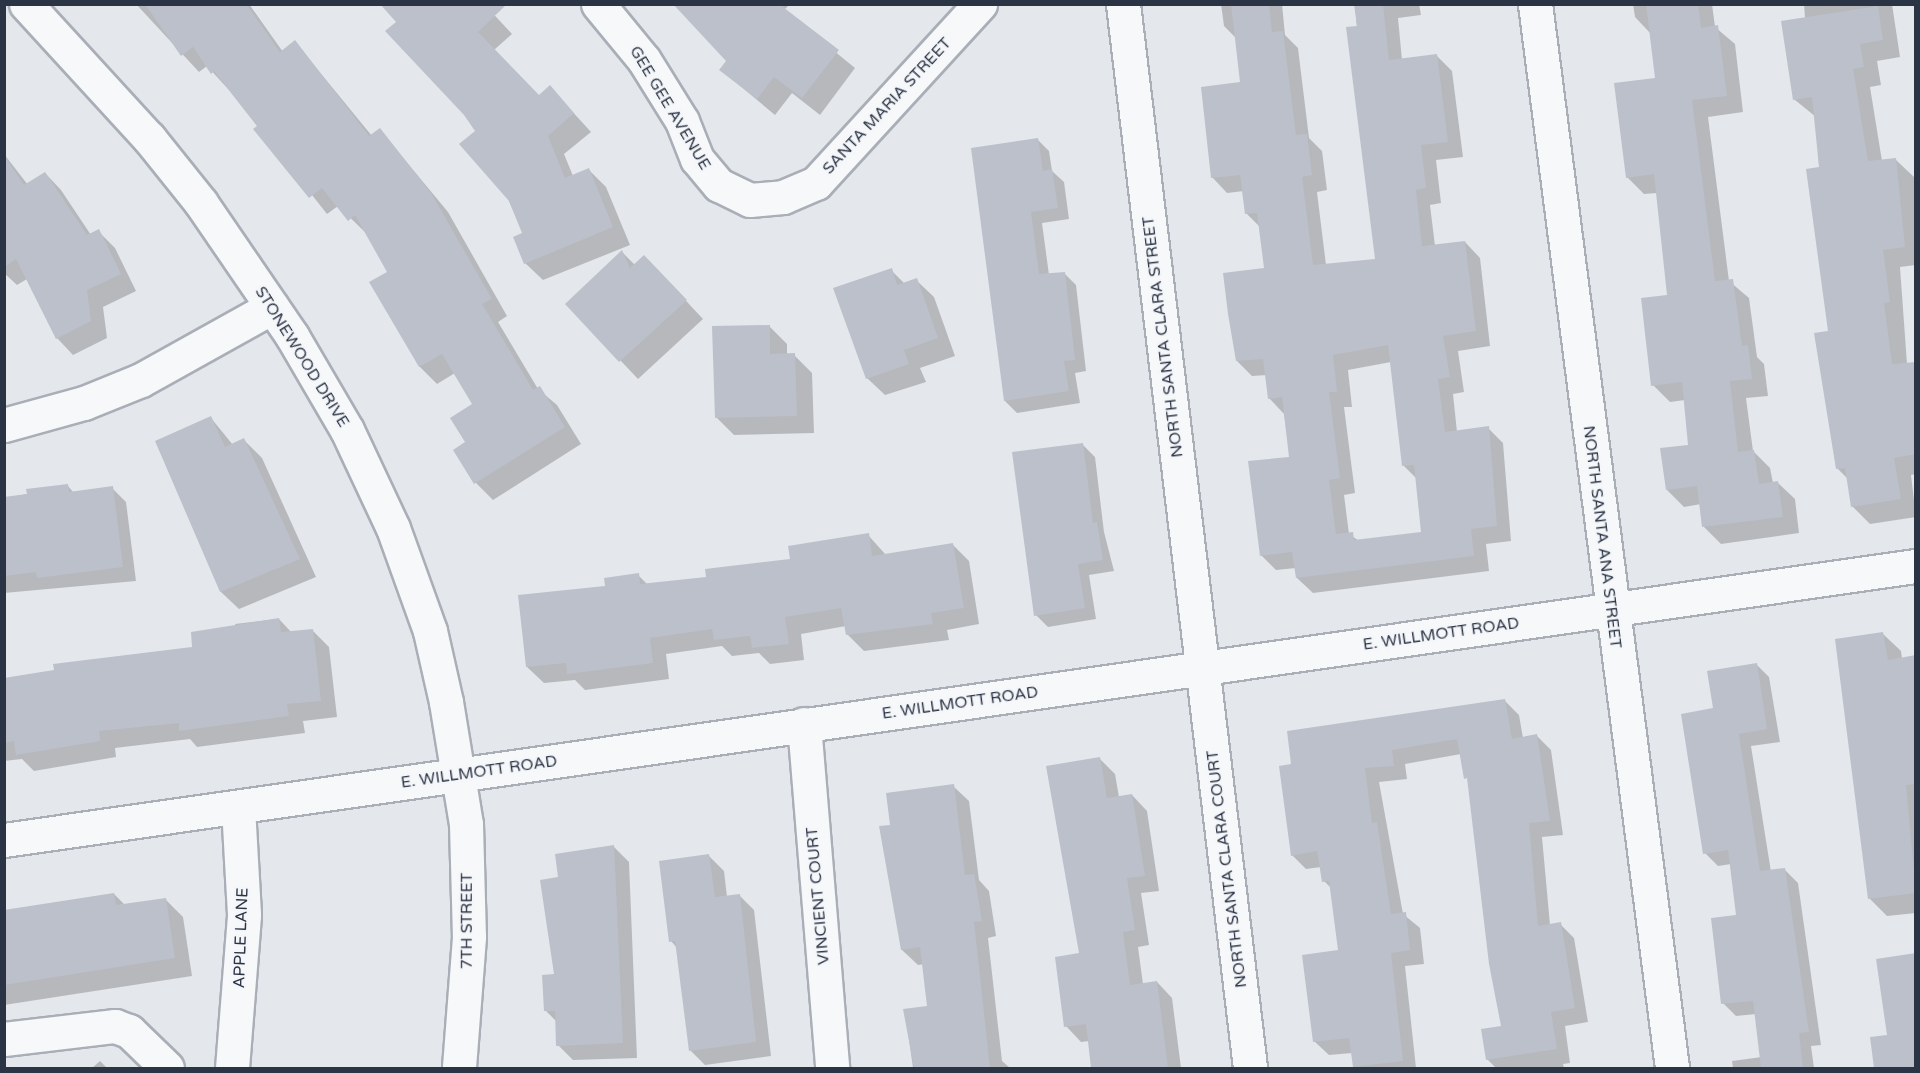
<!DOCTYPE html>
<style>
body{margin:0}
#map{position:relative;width:1920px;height:1073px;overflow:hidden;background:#e4e7ec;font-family:"Varela Round",sans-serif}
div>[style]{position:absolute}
.shadow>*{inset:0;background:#0003}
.building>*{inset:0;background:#bbc0ca}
.roads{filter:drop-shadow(2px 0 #a9aeb7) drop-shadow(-2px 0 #a9aeb7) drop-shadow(0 2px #a9aeb7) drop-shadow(0 -2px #a9aeb7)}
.minor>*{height:33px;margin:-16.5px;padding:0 16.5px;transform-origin:16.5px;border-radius:16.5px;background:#f7f8fa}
.tertiary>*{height:33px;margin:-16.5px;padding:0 16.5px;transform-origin:16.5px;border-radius:16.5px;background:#f7f8fa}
span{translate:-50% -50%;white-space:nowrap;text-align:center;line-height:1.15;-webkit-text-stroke:4.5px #f4f6f9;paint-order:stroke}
.street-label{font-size:16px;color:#2b3445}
.frame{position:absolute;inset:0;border:6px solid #2b3445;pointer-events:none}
</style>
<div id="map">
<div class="shadow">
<div style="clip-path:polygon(136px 4px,249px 4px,283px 52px,295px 42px,372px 136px,380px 130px,448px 212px,507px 316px,498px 322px,538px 389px,557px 405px,581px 444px,493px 500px,476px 483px,467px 443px,474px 405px,455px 373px,437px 384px,420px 367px,371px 283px,389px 273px,368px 235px,338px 206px,327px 214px,229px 90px,207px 66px,199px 72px)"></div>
<div style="clip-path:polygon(484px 4px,512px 34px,494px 50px,539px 96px,550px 87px,591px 132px,564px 154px,573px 176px,589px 170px,606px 187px,630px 245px,543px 280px,525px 263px,524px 234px,477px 131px,466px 114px,387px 31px)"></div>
<div style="clip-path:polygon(678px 4px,790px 4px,784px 10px,855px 68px,820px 115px,792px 93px,775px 115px,721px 70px,728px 61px)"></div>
<div style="clip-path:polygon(evenodd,1221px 4px,1282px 4px,1285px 35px,1298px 48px,1309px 138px,1322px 151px,1327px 190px,1317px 192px,1326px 265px,1376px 260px,1355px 4px,1419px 4px,1421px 15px,1398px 18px,1402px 60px,1437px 56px,1452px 71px,1463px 157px,1436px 160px,1441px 203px,1430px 205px,1435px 246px,1465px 242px,1480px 258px,1490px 346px,1458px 351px,1464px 392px,1453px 394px,1457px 432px,1488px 428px,1503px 443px,1511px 541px,1486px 544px,1489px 571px,1313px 593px,1297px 578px,1296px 568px,1276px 570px,1261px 555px,1291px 458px,1284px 414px,1269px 398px,1267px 375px,1252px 376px,1237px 361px,1265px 269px,1260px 227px,1247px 214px,1244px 191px,1227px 193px,1212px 177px,1242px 83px,1237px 39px,1224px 26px,1221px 4px,1391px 362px,1404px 466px,1417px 479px,1423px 534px,1359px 541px,1349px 534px,1344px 495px,1355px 493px,1344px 407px,1352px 407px,1348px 370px,1391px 362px)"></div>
<div style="clip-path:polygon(1633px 4px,1712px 4px,1715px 27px,1735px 44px,1743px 112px,1708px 117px,1729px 281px,1749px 298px,1757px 357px,1764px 364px,1768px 396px,1746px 398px,1753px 451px,1770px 468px,1773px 483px,1778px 483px,1795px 499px,1799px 533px,1721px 544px,1704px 527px,1701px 504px,1684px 507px,1667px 490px,1690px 446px,1685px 400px,1670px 402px,1653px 385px,1669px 296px,1657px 193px,1644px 194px,1627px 177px,1657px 79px,1651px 34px,1635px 17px)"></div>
<div style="clip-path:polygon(1804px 4px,1892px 4px,1900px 57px,1877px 61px,1881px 85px,1870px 87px,1882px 161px,1896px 160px,1914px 177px,1916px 265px,1900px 267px,1907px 364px,1916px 363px,1916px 474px,1911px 475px,1916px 517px,1870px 524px,1852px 506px,1848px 479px,1838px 469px,1816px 117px,1795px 100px,1805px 18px)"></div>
<div style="clip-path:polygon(1037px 139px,1049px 151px,1052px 171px,1064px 182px,1069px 219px,1042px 223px,1049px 275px,1064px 273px,1076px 285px,1086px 371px,1075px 373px,1080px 403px,1017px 413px,1005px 401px)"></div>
<div style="clip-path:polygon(4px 154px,28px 185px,45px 173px,61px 190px,91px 235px,98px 231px,115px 248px,136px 291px,103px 307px,107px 338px,73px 355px,57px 338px,27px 279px,17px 285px,4px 273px)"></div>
<div style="clip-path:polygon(622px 252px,635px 265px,662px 275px,703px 319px,638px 379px,567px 304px)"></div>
<div style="clip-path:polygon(891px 270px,905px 284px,916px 280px,934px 297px,955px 356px,920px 368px,926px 382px,885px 395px,867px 378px)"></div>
<div style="clip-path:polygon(769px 326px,787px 344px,787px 355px,794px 355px,812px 373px,814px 433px,734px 435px,716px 417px)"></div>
<div style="clip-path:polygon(211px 418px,233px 445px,244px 440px,262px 458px,316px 577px,239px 609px,221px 592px,160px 450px)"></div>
<div style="clip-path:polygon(1083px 445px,1095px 457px,1104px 532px,1114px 571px,1089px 575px,1096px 619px,1048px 627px,1036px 615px)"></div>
<div style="clip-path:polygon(67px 485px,74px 493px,112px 488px,126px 502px,136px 581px,4px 593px,4px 499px)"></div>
<div style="clip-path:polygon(868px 535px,886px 555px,953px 545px,969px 561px,979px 624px,947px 630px,949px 640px,864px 651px,847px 634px,846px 626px,801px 634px,804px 660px,770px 664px,759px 653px,732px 656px,722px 646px,666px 654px,669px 679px,585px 690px,575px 680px,544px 683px,527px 667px,607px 587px,638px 575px,648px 585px,708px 578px,792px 560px)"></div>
<div style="clip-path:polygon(279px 619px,292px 633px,312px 630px,329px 647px,337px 717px,303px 721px,305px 733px,197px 747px,190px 739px,115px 748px,116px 757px,34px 771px,22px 759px,4px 761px,4px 680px,194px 648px,237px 629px,235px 624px)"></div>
<div style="clip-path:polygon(1883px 634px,1901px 651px,1902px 659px,1916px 657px,1916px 913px,1887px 916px,1870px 899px)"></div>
<div style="clip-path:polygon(1756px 664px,1769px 677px,1780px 742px,1751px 746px,1771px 872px,1785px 870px,1798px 883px,1821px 1045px,1811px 1046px,1814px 1068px,1733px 1068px,1732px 1061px,1762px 1057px,1756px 1014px,1736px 1016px,1723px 1003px,1737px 916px,1731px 864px,1718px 866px,1705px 853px,1715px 709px)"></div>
<div style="clip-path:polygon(1505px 701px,1519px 715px,1523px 738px,1537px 736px,1551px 750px,1563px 835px,1542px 837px,1550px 925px,1560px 924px,1574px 938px,1588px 1022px,1565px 1026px,1570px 1063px,1563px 1064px,1564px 1068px,1496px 1068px,1487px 1059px,1503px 1027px,1469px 782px,1461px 754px,1405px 764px,1407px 779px,1379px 782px,1403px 914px,1420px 928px,1424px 964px,1405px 966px,1416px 1068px,1354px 1068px,1352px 1053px,1329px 1055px,1314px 1041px,1339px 952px,1332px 889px,1324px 881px,1321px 867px,1306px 869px,1292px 855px,1293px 765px)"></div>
<div style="clip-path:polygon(1099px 758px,1115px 774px,1119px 797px,1132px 795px,1147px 811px,1159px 891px,1141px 893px,1149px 945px,1138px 947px,1143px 984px,1157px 982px,1172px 998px,1181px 1068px,1092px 1068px,1089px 1041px,1081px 1042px,1066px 1026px,1080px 954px)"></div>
<div style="clip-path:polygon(953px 786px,969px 801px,979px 880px,989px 891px,996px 936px,988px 938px,1002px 1061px,1010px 1068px,913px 1068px,905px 1010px,929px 1008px,924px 964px,918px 965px,902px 950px,892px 826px)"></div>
<div style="clip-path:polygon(614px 847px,629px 862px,637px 1058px,573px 1060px,558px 1045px,557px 1022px,545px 1010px,556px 976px,560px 879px)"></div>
<div style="clip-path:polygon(709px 856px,724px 871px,727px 897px,739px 895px,754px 910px,771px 1056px,705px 1065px,690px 1050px,677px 948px,671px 941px)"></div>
<div style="clip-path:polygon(114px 894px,125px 905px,165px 899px,183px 917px,192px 976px,4px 1005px,4px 911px)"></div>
<div style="clip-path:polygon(1916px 954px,1916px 1068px,1875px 1068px,1872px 1039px,1889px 1036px)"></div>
<div style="clip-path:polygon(100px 1061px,107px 1068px,92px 1068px)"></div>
</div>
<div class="building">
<div style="clip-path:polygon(145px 4px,246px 4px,280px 52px,295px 40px,369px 136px,380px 128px,431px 193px,492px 299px,482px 304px,533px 390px,540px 386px,565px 427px,474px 484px,453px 450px,465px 442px,450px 418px,472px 404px,442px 354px,419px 367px,369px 282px,387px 272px,355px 215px,348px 221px,322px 188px,309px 198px,253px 129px,257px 126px,214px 71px,211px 74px,193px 47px,181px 56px)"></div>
<div style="clip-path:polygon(380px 4px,507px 4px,478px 32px,539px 95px,550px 85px,574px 113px,548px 136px,565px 178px,589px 168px,613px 227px,524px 264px,513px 237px,522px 233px,509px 201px,459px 144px,475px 131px,464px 115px,385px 31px,396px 22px)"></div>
<div style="clip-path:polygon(673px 4px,779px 4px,839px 50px,802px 98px,774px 77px,757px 99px,719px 70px,726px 61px)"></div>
<div style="clip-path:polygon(evenodd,1231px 4px,1269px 4px,1272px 32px,1283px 31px,1296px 135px,1307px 134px,1312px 175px,1302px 177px,1313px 265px,1375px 259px,1346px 27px,1357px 26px,1354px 4px,1383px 4px,1389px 60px,1437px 54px,1448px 142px,1421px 145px,1426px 188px,1416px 190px,1422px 246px,1465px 241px,1476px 331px,1443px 336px,1450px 377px,1438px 379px,1445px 432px,1489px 426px,1497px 526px,1471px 529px,1474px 556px,1296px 578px,1292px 552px,1260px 556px,1248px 461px,1289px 457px,1282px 397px,1268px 399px,1263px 359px,1236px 361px,1228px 314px,1223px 273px,1264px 268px,1257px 213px,1245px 214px,1240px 175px,1211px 178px,1201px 87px,1240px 82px,1231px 4px,1388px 345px,1402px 466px,1414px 465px,1421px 532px,1354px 540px,1353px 532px,1336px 534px,1329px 480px,1340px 478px,1329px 392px,1337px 392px,1333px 355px,1388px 345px)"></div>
<div style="clip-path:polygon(1646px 4px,1698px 4px,1701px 28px,1718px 25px,1727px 96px,1692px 100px,1715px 281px,1733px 279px,1742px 346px,1748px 345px,1752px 379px,1730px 381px,1738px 452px,1754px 450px,1759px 484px,1778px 481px,1783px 517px,1702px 527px,1697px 486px,1666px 490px,1660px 448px,1688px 445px,1682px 382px,1651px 386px,1641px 298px,1667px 295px,1654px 174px,1626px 178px,1614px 83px,1655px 78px)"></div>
<div style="clip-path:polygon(1878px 6px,1883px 40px,1860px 44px,1864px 67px,1853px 69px,1868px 161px,1896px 158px,1905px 247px,1883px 250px,1890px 302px,1884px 303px,1892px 364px,1916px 362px,1916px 454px,1894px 458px,1901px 499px,1851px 507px,1845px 468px,1836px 469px,1814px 333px,1828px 331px,1806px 169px,1819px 167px,1812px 97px,1793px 100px,1781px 21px)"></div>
<div style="clip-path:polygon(1038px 138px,1043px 171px,1052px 169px,1058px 208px,1031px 212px,1039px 274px,1065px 272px,1075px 360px,1064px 361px,1069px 391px,1004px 401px,971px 148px)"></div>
<div style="clip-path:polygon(4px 155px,24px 185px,45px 172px,87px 235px,99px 229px,121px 274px,87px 290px,91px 321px,56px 339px,16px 259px,4px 267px)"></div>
<div style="clip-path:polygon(622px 250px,630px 268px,644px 255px,687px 300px,619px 362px,565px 304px)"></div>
<div style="clip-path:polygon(892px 268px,897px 285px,917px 278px,938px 338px,904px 350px,909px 364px,866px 379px,833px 288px)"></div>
<div style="clip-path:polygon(770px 325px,770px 354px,795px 353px,797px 416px,715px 418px,712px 326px)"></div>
<div style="clip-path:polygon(211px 416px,225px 447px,244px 438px,300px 559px,220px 592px,155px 441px)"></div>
<div style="clip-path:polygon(1083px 443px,1093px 523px,1097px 522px,1103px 560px,1078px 564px,1085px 608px,1034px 616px,1012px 452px)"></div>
<div style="clip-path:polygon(68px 484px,69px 492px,113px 486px,123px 567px,37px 578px,36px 572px,4px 576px,4px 497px,27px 494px,26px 489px)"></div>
<div style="clip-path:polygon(869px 533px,872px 556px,953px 543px,964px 608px,931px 613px,933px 624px,846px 635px,841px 608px,785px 617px,789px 644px,752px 648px,750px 636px,714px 640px,712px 629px,650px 638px,653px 663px,567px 674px,566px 663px,526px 667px,518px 595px,605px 586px,604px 578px,639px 573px,640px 584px,706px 577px,705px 569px,790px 559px,788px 546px)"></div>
<div style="clip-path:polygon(279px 618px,281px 632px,313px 629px,321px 701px,287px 704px,289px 716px,179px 731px,179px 723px,99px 731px,100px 741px,16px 755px,14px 741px,4px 743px,4px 678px,54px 670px,53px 664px,192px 647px,191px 632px)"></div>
<div style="clip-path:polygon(1883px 632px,1888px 660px,1916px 655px,1916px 784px,1906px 785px,1916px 893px,1868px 899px,1835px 639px)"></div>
<div style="clip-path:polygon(1757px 663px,1767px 729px,1739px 734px,1760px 871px,1785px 868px,1809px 1032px,1799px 1033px,1803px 1068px,1761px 1068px,1753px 1001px,1721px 1004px,1711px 918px,1736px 915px,1728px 850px,1703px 854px,1681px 714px,1713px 708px,1707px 671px)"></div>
<div style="clip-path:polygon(1505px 699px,1512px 739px,1537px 734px,1550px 821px,1529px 823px,1538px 926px,1561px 922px,1575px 1008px,1551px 1012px,1557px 1049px,1486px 1060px,1481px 1029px,1501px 1026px,1489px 964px,1467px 778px,1464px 779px,1457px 739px,1392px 750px,1394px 766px,1365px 768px,1372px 823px,1377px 822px,1391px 914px,1406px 912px,1410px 950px,1391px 953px,1403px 1061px,1353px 1067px,1349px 1038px,1313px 1042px,1302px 955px,1338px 950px,1329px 881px,1322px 882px,1317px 851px,1291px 856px,1279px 766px,1291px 764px,1287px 731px)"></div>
<div style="clip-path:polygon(1100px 757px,1107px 798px,1132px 794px,1145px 876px,1127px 878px,1135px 930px,1123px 932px,1130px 985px,1157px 981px,1168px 1068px,1091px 1068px,1086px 1024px,1064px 1027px,1055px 957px,1079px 953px,1046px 766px)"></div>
<div style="clip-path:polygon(954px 784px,965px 875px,974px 874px,982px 921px,974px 922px,990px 1068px,914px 1068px,903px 1009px,927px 1006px,920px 947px,901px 950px,879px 826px,890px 825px,886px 793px)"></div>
<div style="clip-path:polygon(614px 845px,623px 1043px,556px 1046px,555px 1011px,544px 1011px,542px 975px,554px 974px,540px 880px,558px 877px,555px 854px)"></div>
<div style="clip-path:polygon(709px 854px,715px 897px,740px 894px,756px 1042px,689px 1051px,675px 941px,669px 942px,659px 861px)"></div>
<div style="clip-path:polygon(114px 893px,116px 905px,166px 898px,175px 958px,4px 985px,4px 910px)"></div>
<div style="clip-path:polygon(1916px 953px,1916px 1068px,1874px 1068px,1870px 1037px,1887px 1035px,1876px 959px)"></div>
</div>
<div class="roads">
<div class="minor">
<div style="left:598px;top:4px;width:72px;rotate:50.6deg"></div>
<div style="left:644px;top:60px;width:72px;rotate:58.1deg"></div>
<div style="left:682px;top:121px;width:41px;rotate:68.5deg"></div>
<div style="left:697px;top:159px;width:34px;rotate:50deg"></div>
<div style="left:719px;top:185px;width:34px;rotate:26deg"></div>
<div style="left:750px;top:200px;width:33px;rotate:-5deg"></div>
<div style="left:783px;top:197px;width:36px;rotate:-23deg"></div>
<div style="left:816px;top:183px;width:243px;rotate:-47.5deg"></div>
<div style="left:1123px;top:4px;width:1072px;rotate:83.19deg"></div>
<div style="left:1535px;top:4px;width:1073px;rotate:82.66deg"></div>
<div style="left:4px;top:425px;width:83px;rotate:-15.4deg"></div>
<div style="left:84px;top:403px;width:61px;rotate:-22deg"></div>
<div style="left:141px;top:380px;width:150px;rotate:-29.1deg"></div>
<div style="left:804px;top:724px;width:345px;rotate:85.3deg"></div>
<div style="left:4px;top:840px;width:1932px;rotate:-8.16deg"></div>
<div style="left:4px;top:1039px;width:112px;rotate:-6.7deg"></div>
<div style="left:115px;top:1026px;width:15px;rotate:20deg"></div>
<div style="left:129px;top:1031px;width:53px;rotate:44.2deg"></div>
<div style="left:232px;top:1068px;width:154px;rotate:-85.5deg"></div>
<div style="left:244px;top:914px;width:107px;rotate:-93.2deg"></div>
</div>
<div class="tertiary">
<div style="left:26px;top:4px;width:182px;rotate:47.5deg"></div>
<div style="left:149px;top:138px;width:83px;rotate:51.3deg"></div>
<div style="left:201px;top:203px;width:161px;rotate:55.6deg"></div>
<div style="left:292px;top:336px;width:109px;rotate:59.7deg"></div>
<div style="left:347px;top:430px;width:108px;rotate:64.9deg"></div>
<div style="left:393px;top:528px;width:109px;rotate:70.2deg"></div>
<div style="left:430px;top:631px;width:73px;rotate:77.3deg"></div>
<div style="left:446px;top:702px;width:124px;rotate:80.7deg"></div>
<div style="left:466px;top:824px;width:113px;rotate:88.5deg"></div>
<div style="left:469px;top:937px;width:131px;rotate:94.4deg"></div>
</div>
</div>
<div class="street-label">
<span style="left:887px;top:106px;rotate:-47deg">SANTA MARIA STREET</span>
<span style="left:670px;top:108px;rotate:59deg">GEE GEE AVENUE</span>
<span style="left:1163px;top:337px;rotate:-97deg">NORTH SANTA CLARA STREET</span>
<span style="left:302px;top:357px;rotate:58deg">STONEWOOD DRIVE</span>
<span style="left:1602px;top:537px;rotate:83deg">NORTH SANTA ANA STREET</span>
<span style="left:1441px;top:634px;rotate:-8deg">E. WILLMOTT ROAD</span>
<span style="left:960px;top:703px;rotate:-8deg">E. WILLMOTT ROAD</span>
<span style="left:479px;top:772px;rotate:-8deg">E. WILLMOTT ROAD</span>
<span style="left:1227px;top:869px;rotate:-97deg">NORTH SANTA CLARA COURT</span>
<span style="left:818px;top:896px;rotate:-95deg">VINCIENT COURT</span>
<span style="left:467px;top:921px;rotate:-90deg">7TH STREET</span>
<span style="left:241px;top:938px;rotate:-88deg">APPLE LANE</span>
</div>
<div class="frame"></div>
</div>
